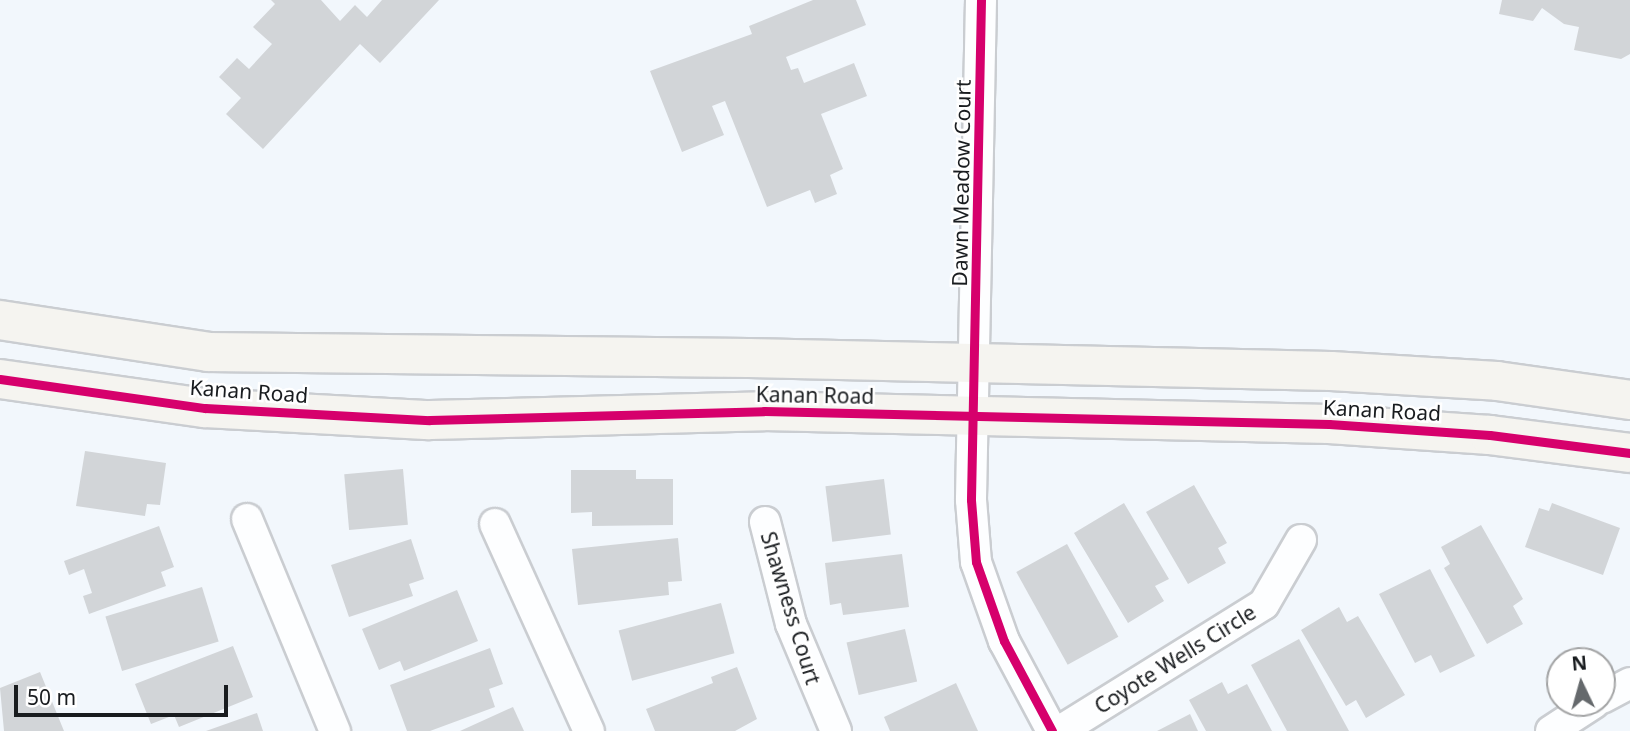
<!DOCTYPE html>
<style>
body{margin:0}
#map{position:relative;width:1630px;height:731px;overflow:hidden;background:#f2f7fc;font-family:"Noto Sans",sans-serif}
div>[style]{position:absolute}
.building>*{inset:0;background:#d2d5d8;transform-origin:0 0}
.roads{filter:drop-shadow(2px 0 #cacdd1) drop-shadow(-2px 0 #cacdd1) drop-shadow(0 2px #cacdd1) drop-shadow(0 -2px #cacdd1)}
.street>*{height:30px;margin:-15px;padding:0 15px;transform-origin:15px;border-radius:15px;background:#fdfeff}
.secondary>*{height:38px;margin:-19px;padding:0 19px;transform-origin:19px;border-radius:19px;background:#f5f4f0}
.cycleway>*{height:9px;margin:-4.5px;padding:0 4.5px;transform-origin:4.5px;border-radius:4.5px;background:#d6006c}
span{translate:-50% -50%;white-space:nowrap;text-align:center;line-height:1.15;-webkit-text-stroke:5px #fff;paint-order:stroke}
.street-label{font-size:21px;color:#191c1f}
.north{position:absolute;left:1546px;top:647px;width:70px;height:70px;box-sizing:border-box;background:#fff;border:2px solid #a3a4a5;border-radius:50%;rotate:355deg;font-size:19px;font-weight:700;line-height:28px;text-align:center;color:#191c1f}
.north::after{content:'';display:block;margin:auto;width:24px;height:32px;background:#65696c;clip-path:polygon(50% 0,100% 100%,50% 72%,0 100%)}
.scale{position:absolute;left:14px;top:685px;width:214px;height:32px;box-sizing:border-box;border:4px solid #191c1f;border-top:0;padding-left:9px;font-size:21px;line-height:24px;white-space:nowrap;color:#191c1f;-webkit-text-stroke:5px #fff;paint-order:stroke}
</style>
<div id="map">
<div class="building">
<div style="clip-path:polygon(271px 0,321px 0,340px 21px,355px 5px,367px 17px,382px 0,439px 0,380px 63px,360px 44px,263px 149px,226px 114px,241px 98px,219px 77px,237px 58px,249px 69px,272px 44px,253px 27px,275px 4px)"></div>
<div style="clip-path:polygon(813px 0,856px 0,866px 25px,786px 57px,791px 70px,798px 68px,804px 83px,854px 63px,867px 96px,821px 114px,843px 169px,830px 175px,837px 194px,815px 203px,810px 190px,767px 207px,725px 101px,712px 106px,724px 135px,682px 152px,650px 71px,752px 34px,749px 26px)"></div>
<div style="clip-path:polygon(1502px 0,1630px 0,1630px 54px,1621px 59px,1574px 50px,1579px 27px,1564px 24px,1542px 8px,1533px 21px,1499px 14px)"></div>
<div style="clip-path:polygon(85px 451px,166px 463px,160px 505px,147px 504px,145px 516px,76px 506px)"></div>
<div style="left:403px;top:469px;width:56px;height:59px;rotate:85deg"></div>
<div style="clip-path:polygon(571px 470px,636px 470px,636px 479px,673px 479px,673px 525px,592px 526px,592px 512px,571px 513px)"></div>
<div style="left:884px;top:479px;width:56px;height:59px;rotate:83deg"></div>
<div style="clip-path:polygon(1194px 485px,1227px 543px,1218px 548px,1226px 563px,1188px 584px,1146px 512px)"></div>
<div style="clip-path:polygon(1124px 503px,1169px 579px,1155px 586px,1164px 601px,1128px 623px,1074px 533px)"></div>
<div style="clip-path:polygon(1552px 503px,1620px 528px,1603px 575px,1525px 547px,1539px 508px,1549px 511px)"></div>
<div style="clip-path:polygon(1481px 525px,1523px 599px,1513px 606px,1523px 624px,1487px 644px,1444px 568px,1450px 564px,1441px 547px)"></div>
<div style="clip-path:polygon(159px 526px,174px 567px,161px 572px,166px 586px,89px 614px,83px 596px,92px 593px,84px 569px,69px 575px,64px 561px)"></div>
<div style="clip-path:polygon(678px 538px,682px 581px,668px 582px,669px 595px,578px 605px,572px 549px)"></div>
<div style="clip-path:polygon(411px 539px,424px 579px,409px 584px,413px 596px,349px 617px,331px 565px)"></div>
<div style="left:1067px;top:544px;width:106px;height:58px;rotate:61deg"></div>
<div style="clip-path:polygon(902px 554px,909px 607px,843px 615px,841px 603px,830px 605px,825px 563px)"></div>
<div style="clip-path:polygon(1430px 569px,1475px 656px,1440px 673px,1431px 655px,1415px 663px,1379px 594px)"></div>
<div style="left:202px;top:587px;width:57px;height:101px;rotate:73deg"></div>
<div style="clip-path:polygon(457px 590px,478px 641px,404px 671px,400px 661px,379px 670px,362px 629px)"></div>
<div style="left:721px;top:603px;width:52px;height:106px;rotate:75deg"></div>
<div style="clip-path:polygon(1339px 607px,1347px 622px,1358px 616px,1405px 695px,1366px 718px,1356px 700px,1346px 706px,1301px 630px)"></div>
<div style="left:905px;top:629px;width:54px;height:60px;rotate:77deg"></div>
<div style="clip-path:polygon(1299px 639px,1349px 731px,1287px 731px,1251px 665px)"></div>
<div style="clip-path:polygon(233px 646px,253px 697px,179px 727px,174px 715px,151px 724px,135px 684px)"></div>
<div style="clip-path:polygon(490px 648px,503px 684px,489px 689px,495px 707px,430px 731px,407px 731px,390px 685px)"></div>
<div style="clip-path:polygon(737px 667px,757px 719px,735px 731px,655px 731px,646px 709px,713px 683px,711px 677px)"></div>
<div style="clip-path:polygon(40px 672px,64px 731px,4px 731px,0 688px)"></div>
<div style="clip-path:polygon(1222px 682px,1228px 694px,1247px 684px,1272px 731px,1206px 731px,1189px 700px)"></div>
<div style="clip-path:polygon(956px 683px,978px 731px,890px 731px,884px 717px)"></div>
<div style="clip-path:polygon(513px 707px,524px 731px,460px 731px)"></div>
<div style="clip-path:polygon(257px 713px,263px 731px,206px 731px)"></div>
<div style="clip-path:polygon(1190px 714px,1198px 731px,1157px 731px)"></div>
</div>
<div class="roads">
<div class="street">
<div style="left:981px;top:0;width:500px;rotate:91.15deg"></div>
<div style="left:971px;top:500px;width:62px;rotate:85.4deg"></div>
<div style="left:976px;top:562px;width:84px;rotate:70.5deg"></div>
<div style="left:1004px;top:641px;width:102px;rotate:61.9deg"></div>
<div style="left:247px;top:519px;width:230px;rotate:67.5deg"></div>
<div style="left:765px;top:522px;width:105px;rotate:75.7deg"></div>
<div style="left:791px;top:624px;width:116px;rotate:67.2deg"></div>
<div style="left:495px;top:524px;width:227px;rotate:65.6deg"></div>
<div style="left:1602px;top:698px;width:32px;rotate:-28deg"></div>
<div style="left:1060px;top:731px;width:240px;rotate:-31.9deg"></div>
<div style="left:1264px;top:604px;width:74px;rotate:-60deg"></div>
<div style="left:1551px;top:731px;width:51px;rotate:-33.1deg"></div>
</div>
<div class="secondary">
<div style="left:0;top:320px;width:210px;rotate:8.7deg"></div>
<div style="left:208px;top:352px;width:541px;rotate:0.64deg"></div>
<div style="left:749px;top:358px;width:582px;rotate:1.28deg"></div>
<div style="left:1331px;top:371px;width:166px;rotate:3.4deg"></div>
<div style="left:1497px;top:381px;width:134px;rotate:8.1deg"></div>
<div style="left:0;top:379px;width:207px;rotate:8.1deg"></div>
<div style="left:205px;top:408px;width:225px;rotate:3.1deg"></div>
<div style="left:430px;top:420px;width:334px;rotate:-1.5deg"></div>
<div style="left:764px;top:411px;width:565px;rotate:1.32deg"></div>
<div style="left:1329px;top:424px;width:161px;rotate:3.9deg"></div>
<div style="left:1490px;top:435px;width:141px;rotate:7.3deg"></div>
</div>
</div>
<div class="cycleway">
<div style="left:981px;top:0;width:500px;rotate:91.15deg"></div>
<div style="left:971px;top:500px;width:62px;rotate:85.4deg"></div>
<div style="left:976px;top:562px;width:84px;rotate:70.5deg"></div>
<div style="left:1004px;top:641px;width:102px;rotate:61.9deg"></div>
<div style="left:0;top:379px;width:207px;rotate:8.1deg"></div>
<div style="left:205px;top:408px;width:225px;rotate:3.1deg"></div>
<div style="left:430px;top:420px;width:334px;rotate:-1.5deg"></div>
<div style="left:764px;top:411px;width:565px;rotate:1.32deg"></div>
<div style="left:1329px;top:424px;width:161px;rotate:3.9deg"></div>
<div style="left:1490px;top:435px;width:141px;rotate:7.3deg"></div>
</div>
<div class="street-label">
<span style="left:961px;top:183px;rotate:-89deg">Dawn Meadow Court</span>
<span style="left:249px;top:391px;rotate:4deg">Kanan Road</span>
<span style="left:815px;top:395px;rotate:1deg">Kanan Road</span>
<span style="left:1382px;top:410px;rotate:3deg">Kanan Road</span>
<span style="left:791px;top:608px;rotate:73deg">Shawness Court</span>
<span style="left:1175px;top:659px;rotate:-32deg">Coyote Wells Circle</span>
</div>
<div class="north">N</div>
<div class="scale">50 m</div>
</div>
